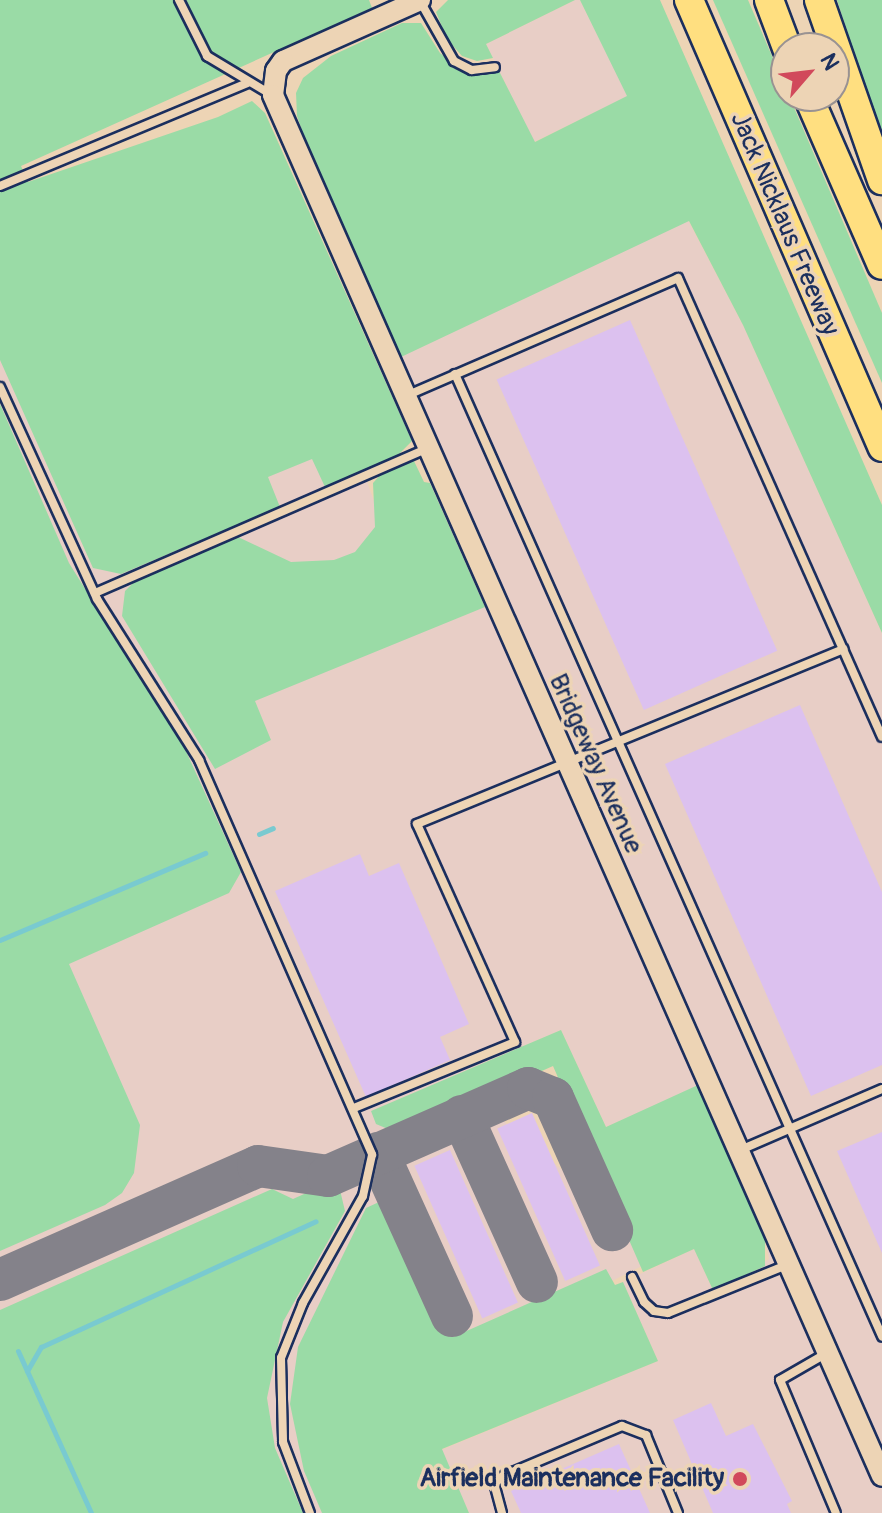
<!DOCTYPE html>
<style>
body{margin:0}
#map{position:relative;width:882px;height:1513px;overflow:hidden;background:#edd4b5;font-family:Pangolin,sans-serif}
div>[style]{position:absolute}
.built>*{inset:0;background:#e8cec6}
.green>*{inset:0;background:#9adba6}
.stream>*{height:5px;margin:-2.5px;padding:0 2.5px;transform-origin:2.5px;border-radius:2.5px;background:#79cad0}
.taxiway>*{height:42px;margin:-21px;padding:0 21px;transform-origin:21px;border-radius:21px;background:#84828a}
.building>*{inset:0;background:#dcc1ef;transform-origin:0 0}
.roads{filter:drop-shadow(2px 0 #1b2f5e) drop-shadow(-2px 0 #1b2f5e) drop-shadow(0 2px #1b2f5e) drop-shadow(0 -2px #1b2f5e)}
.service>*{height:8px;margin:-4px;padding:0 4px;transform-origin:4px;border-radius:4px;background:#edd4b5}
.tertiary>*{height:20px;margin:-10px;padding:0 10px;transform-origin:10px;border-radius:10px;background:#edd4b5}
.motorway>*{height:28px;margin:-14px;padding:0 14px;transform-origin:14px;border-radius:14px;background:#ffdf80}
.dots>*{width:22px;height:22px;translate:-50% -50%;box-sizing:border-box;border:4px solid #edd4b5;border-radius:50%}
span{translate:-50% -50%;white-space:nowrap;text-align:center;line-height:1.15;-webkit-text-stroke:7px #edd4b5;paint-order:stroke}
.street-label{font-size:26px;color:#1b2f5e}
.poi-label{font-size:26px;color:#1b2f5e;font-weight:700}
.right{translate:-100% -50%;text-align:right}
.north{position:absolute;left:770px;top:32px;width:80px;height:80px;box-sizing:border-box;background:#edd4b5;border:2px solid #999292;border-radius:50%;rotate:62deg;font-size:22px;font-weight:700;line-height:32px;text-align:center;color:#1b2f5e}
.north::after{content:'';display:block;margin:auto;width:28px;height:36px;background:#d1495b;clip-path:polygon(50% 0,100% 100%,50% 72%,0 100%)}
</style>
<div id="map">
<div class="built">
<div style="clip-path:polygon(575px 0,580px 0,628px 96px,534px 142px,486px 44px)"></div>
<div style="clip-path:polygon(688px 220px,743px 325px,882px 633px,882px 1513px,469px 1513px,441px 1450px,658px 1361px,623px 1282px,694px 1249px,713px 1290px,769px 1259px,765px 1236px,698px 1086px,606px 1127px,561px 1030px,451px 1077px,664px 1255px,310px 1432px,346px 1513px,0 1513px,0 250px,346px 424px,390px 545px,485px 607px,379px 367px)"></div>
</div>
<div class="green">
<div style="clip-path:polygon(0 0,369px 0,372px 8px,21px 166px,28px 182px,218px 117px,252px 101px,265px 113px,412px 441px,398px 455px,325px 487px,312px 459px,268px 477px,280px 507px,121px 574px,93px 568px,0 360px)"></div>
<div style="clip-path:polygon(448px 0,575px 0,486px 44px,493px 58px,477px 61px,462px 56px,447px 39px,436px 12px)"></div>
<div style="clip-path:polygon(580px 0,660px 0,882px 505px,882px 633px,743px 325px,689px 221px,401px 357px,308px 148px,297px 116px,296px 93px,303px 78px,331px 56px,402px 23px,421px 23px,440px 53px,461px 70px,486px 73px,498px 69px,535px 142px,627px 96px)"></div>
<div style="clip-path:polygon(713px 0,748px 0,882px 313px,882px 383px)"></div>
<div style="clip-path:polygon(837px 0,882px 0,882px 131px,863px 81px)"></div>
<div style="clip-path:polygon(0 404px,69px 563px,185px 749px,241px 872px,229px 893px,69px 964px,140px 1125px,134px 1173px,122px 1193px,105px 1205px,0 1251px)"></div>
<div style="clip-path:polygon(414px 461px,424px 482px,430px 483px,485px 607px,255px 701px,271px 740px,215px 769px,122px 616px,125px 591px,135px 581px,238px 537px,291px 562px,334px 560px,355px 552px,375px 527px,373px 483px,383px 472px)"></div>
<div style="clip-path:polygon(561px 1030px,606px 1127px,698px 1085px,765px 1236px,765px 1266px,713px 1290px,694px 1249px,643px 1272px,553px 1066px,400px 1134px,376px 1124px,371px 1111px)"></div>
<div style="clip-path:polygon(324px 1185px,340px 1190px,345px 1211px,283px 1322px,267px 1398px,275px 1448px,303px 1513px,0 1513px,0 1310px,272px 1189px,293px 1199px)"></div>
<div style="clip-path:polygon(379px 1202px,396px 1211px,453px 1337px,606px 1269px,615px 1285px,623px 1282px,658px 1361px,442px 1449px,469px 1513px,322px 1513px,304px 1471px,290px 1404px,298px 1347px,366px 1208px)"></div>
</div>
<div class="stream">
<div style="left:259px;top:834px;width:15px;rotate:-23deg"></div>
<div style="left:0;top:940px;width:223px;rotate:-23deg"></div>
<div style="left:18px;top:1351px;width:178px;rotate:65.7deg"></div>
<div style="left:27px;top:1371px;width:28px;rotate:-60deg"></div>
<div style="left:41px;top:1347px;width:302px;rotate:-24.6deg"></div>
</div>
<div class="taxiway">
<div style="left:462px;top:1116px;width:182px;rotate:65.7deg"></div>
<div style="left:378px;top:1153px;width:179px;rotate:65.6deg"></div>
<div style="left:0;top:1280px;width:282px;rotate:-23.8deg"></div>
<div style="left:258px;top:1166px;width:71px;rotate:8.1deg"></div>
<div style="left:328px;top:1176px;width:219px;rotate:-23.7deg"></div>
<div style="left:528px;top:1088px;width:27px;rotate:22deg"></div>
<div style="left:553px;top:1098px;width:145px;rotate:65.9deg"></div>
</div>
<div class="building">
<div style="left:630px;top:320px;width:362px;height:146px;rotate:66deg"></div>
<div style="clip-path:polygon(800px 705px,882px 892px,882px 1065px,811px 1096px,665px 764px)"></div>
<div style="clip-path:polygon(360px 854px,369px 876px,399px 863px,469px 1024px,440px 1037px,450px 1060px,366px 1097px,275px 891px)"></div>
<div style="left:532px;top:1113px;width:167px;height:38px;rotate:66deg"></div>
<div style="clip-path:polygon(882px 1132px,882px 1253px,837px 1151px)"></div>
<div style="left:450px;top:1150px;width:167px;height:39px;rotate:66deg"></div>
<div style="clip-path:polygon(711px 1403px,726px 1436px,753px 1424px,792px 1501px,787px 1504px,791px 1513px,713px 1513px,673px 1420px)"></div>
<div style="clip-path:polygon(619px 1444px,650px 1513px,521px 1513px,511px 1491px)"></div>
</div>
<div class="roads">
<div class="service">
<div style="left:179px;top:0;width:63px;rotate:63.4deg"></div>
<div style="left:207px;top:56px;width:76px;rotate:31deg"></div>
<div style="left:420px;top:1px;width:69px;rotate:60.5deg"></div>
<div style="left:454px;top:61px;width:20px;rotate:27deg"></div>
<div style="left:472px;top:70px;width:23px;rotate:-7deg"></div>
<div style="left:0;top:186px;width:268px;rotate:-22.6deg"></div>
<div style="left:455px;top:374px;width:1053px;rotate:66.07deg"></div>
<div style="left:0;top:387px;width:233px;rotate:65.4deg"></div>
<div style="left:97px;top:599px;width:191px;rotate:57.6deg"></div>
<div style="left:199px;top:760px;width:431px;rotate:66.3deg"></div>
<div style="left:372px;top:1155px;width:42px;rotate:102.4deg"></div>
<div style="left:363px;top:1196px;width:123px;rotate:119.3deg"></div>
<div style="left:303px;top:1303px;width:59px;rotate:111.8deg"></div>
<div style="left:281px;top:1358px;width:84px;rotate:88.6deg"></div>
<div style="left:283px;top:1442px;width:76px;rotate:69.2deg"></div>
<div style="left:408px;top:395px;width:294px;rotate:-23.4deg"></div>
<div style="left:678px;top:278px;width:502px;rotate:66.04deg"></div>
<div style="left:95px;top:593px;width:361px;rotate:-23.5deg"></div>
<div style="left:354px;top:1108px;width:174px;rotate:-22.3deg"></div>
<div style="left:515px;top:1042px;width:239px;rotate:-114.2deg"></div>
<div style="left:417px;top:824px;width:461px;rotate:-22.3deg"></div>
<div style="left:738px;top:1151px;width:157px;rotate:-23.3deg"></div>
<div style="left:632px;top:1277px;width:28px;rotate:64deg"></div>
<div style="left:644px;top:1302px;width:13px;rotate:42deg"></div>
<div style="left:654px;top:1311px;width:14px;rotate:8deg"></div>
<div style="left:668px;top:1313px;width:128px;rotate:-22deg"></div>
<div style="left:827px;top:1353px;width:54px;rotate:150.1deg"></div>
<div style="left:780px;top:1380px;width:144px;rotate:67.2deg"></div>
<div style="left:502px;top:1513px;width:30px;rotate:-105deg"></div>
<div style="left:494px;top:1484px;width:12px;rotate:-42deg"></div>
<div style="left:503px;top:1476px;width:129px;rotate:-22.8deg"></div>
<div style="left:622px;top:1426px;width:26px;rotate:21deg"></div>
<div style="left:646px;top:1435px;width:84px;rotate:67.7deg"></div>
</div>
<div class="tertiary">
<div style="left:420px;top:0;width:150px;rotate:156deg"></div>
<div style="left:283px;top:61px;width:12px;rotate:125deg"></div>
<div style="left:276px;top:71px;width:24px;rotate:97deg"></div>
<div style="left:273px;top:95px;width:1509px;rotate:66.2deg"></div>
</div>
<div class="motorway">
<div style="left:689px;top:0;width:487px;rotate:66.6deg"></div>
<div style="left:769px;top:0;width:51px;rotate:69.4deg"></div>
<div style="left:819px;top:0;width:191px;rotate:70.7deg"></div>
<div style="left:808px;top:96px;width:184px;rotate:66.4deg"></div>
</div>
</div>
<div class="dots">
<div style="left:740px;top:1479px;background:#d1495b"></div>
</div>
<div class="street-label">
<span style="left:784px;top:224px;rotate:67deg">Jack Nicklaus Freeway</span>
<span style="left:595px;top:764px;rotate:66deg">Bridgeway Avenue</span>
</div>
<div class="poi-label">
<span class="right" style="left:724px;top:1479px">Airfield Maintenance Facility</span>
</div>
<div class="north">N</div>
</div>
